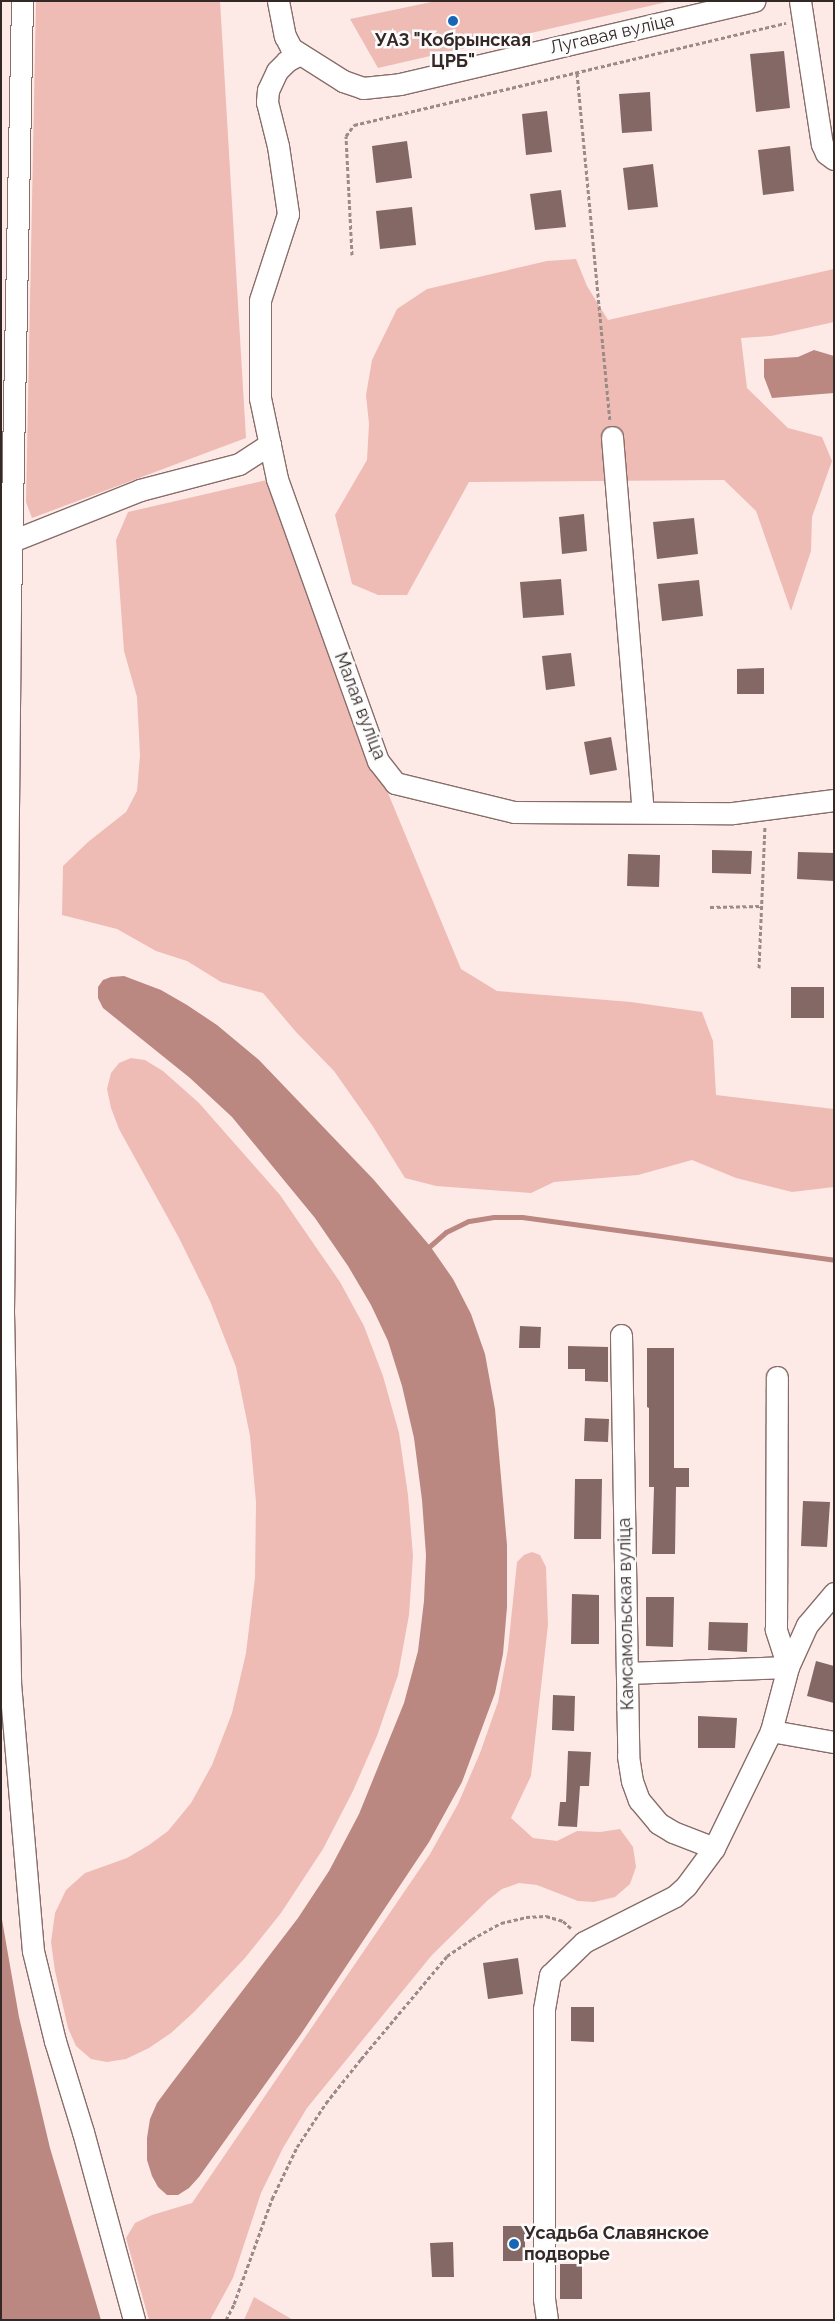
<!DOCTYPE html>
<meta charset="utf-8">
<style>
body{margin:0}
#map{position:relative;width:835px;height:2321px;overflow:hidden;background:#fdeae7;font-family:Raleway,sans-serif}
div>[style]{position:absolute}
[style*='--x']{left:calc(var(--x)*1px);top:calc(var(--y)*1px);width:calc(var(--w)*1px);rotate:calc(var(--a)*1deg)}
.green>*{inset:0;background:#eebcb5}
.water>*{inset:0;background:#bb8781}
.stream>*{height:5px;margin:-2.5px;padding:0 2.5px;transform-origin:2.5px;border-radius:2.5px;background:#bb8781}
.building>*{inset:0;background:#846865}
.path>*{height:3px;margin-top:-1.5px;transform-origin:0;background:repeating-linear-gradient(90deg,#9a8b89 0 4px,transparent 0 6.5px)}
.roads{filter:drop-shadow(1px 0 #886d69) drop-shadow(-1px 0 #886d69) drop-shadow(0 1px #886d69) drop-shadow(0 -1px #886d69)}
.minor>*{height:21px;margin:-10.5px;padding:0 10.5px;transform-origin:10.5px;border-radius:10.5px;background:#fff}
.dots>*{width:14px;height:14px;translate:-50% -50%;box-sizing:border-box;border:2px solid #fcfcfc;border-radius:50%}
span{translate:-50% -50%;white-space:nowrap;text-align:center;line-height:1.15;-webkit-text-stroke:5px #fcfcfc;paint-order:stroke}
.street-label{font-size:18px;color:#342827}
.poi-label{font-size:18px;color:#342827;font-weight:700}
.left{translate:0 -50%;text-align:left}
.frame{position:absolute;inset:0;border:2px solid #342827;pointer-events:none}
</style>
<div id="map">
<div class="green">
<i style="clip-path:polygon(36px 1px,220px 1px,246px 438px,32px 518px,26px 502px)"></i>
<i style="clip-path:polygon(436px 1px,671px 1px,378px 68px,350px 19px)"></i>
<i style="clip-path:polygon(576px 259px,587px 286px,608px 320px,834px 269px,834px 322px,771px 336px,741px 338px,747px 388px,788px 428px,822px 437px,832px 461px,812px 517px,811px 551px,791px 611px,756px 511px,724px 480px,469px 482px,407px 595px,378px 595px,352px 584px,335px 515px,367px 460px,369px 424px,366px 395px,372px 360px,397px 309px,427px 289px,547px 261px)"></i>
<i style="clip-path:polygon(271px 479px,354px 711px,461px 969px,497px 991px,631px 1002px,702px 1012px,713px 1041px,716px 1095px,834px 1109px,834px 1187px,792px 1192px,736px 1178px,692px 1160px,638px 1175px,554px 1182px,531px 1193px,436px 1186px,405px 1178px,372px 1125px,334px 1071px,296px 1032px,263px 993px,221px 982px,187px 961px,156px 951px,117px 929px,62px 915px,63px 866px,88px 842px,126px 812px,137px 791px,140px 755px,137px 697px,124px 651px,116px 540px,128px 512px)"></i>
<i style="clip-path:polygon(131px 1058px,145px 1060px,163px 1071px,199px 1103px,280px 1195px,340px 1282px,364px 1326px,383px 1376px,399px 1433px,408px 1495px,413px 1556px,409px 1615px,398px 1675px,377px 1736px,353px 1791px,323px 1849px,281px 1913px,245px 1958px,194px 2012px,171px 2033px,149px 2048px,126px 2059px,107px 2062px,91px 2059px,76px 2046px,68px 2028px,55px 1971px,51px 1942px,55px 1913px,66px 1890px,85px 1873px,127px 1858px,149px 1845px,168px 1831px,191px 1803px,212px 1765px,232px 1713px,246px 1653px,255px 1578px,256px 1502px,250px 1436px,236px 1367px,210px 1301px,179px 1238px,119px 1129px,111px 1108px,107px 1089px,111px 1073px,119px 1063px)"></i>
<i style="clip-path:polygon(532px 1552px,540px 1555px,546px 1567px,548px 1625px,531px 1776px,511px 1818px,533px 1838px,557px 1841px,577px 1831px,600px 1832px,620px 1829px,633px 1847px,636px 1867px,630px 1884px,615px 1897px,594px 1902px,578px 1901px,537px 1885px,519px 1883px,502px 1889px,488px 1900px,432px 1955px,307px 2108px,283px 2148px,261px 2193px,233px 2278px,210px 2320px,149px 2320px,126px 2238px,135px 2223px,152px 2215px,192px 2203px,430px 1854px,458px 1804px,480px 1753px,498px 1702px,508px 1649px,517px 1562px,524px 1555px)"></i>
<i style="clip-path:polygon(254px 2297px,293px 2320px,244px 2320px)"></i>
</div>
<div class="water">
<i style="clip-path:polygon(814px 350px,834px 356px,834px 393px,772px 398px,764px 377px,764px 359px,798px 357px)"></i>
<i style="clip-path:polygon(124px 976px,161px 990px,187px 1005px,217px 1025px,259px 1060px,374px 1180px,430px 1246px,453px 1279px,471px 1314px,485px 1354px,495px 1409px,507px 1545px,507px 1607px,503px 1654px,495px 1693px,462px 1782px,429px 1842px,301px 2034px,199px 2177px,189px 2188px,178px 2195px,167px 2195px,158px 2187px,152px 2176px,147px 2160px,147px 2138px,150px 2119px,157px 2103px,171px 2084px,298px 1918px,329px 1871px,359px 1814px,404px 1703px,418px 1651px,424px 1601px,426px 1555px,422px 1500px,414px 1438px,402px 1386px,388px 1341px,371px 1305px,348px 1266px,315px 1218px,232px 1117px,190px 1078px,103px 1008px,98px 998px,98px 987px,103px 980px,111px 977px)"></i>
<i style="clip-path:polygon(1px 1914px,19px 2017px,50px 2148px,101px 2320px,1px 2320px)"></i>
</div>
<div class="stream">
<i style="--x:430;--y:1246;--w:21;--a:-41"></i>
<i style="--x:446;--y:1232;--w:25;--a:-26"></i>
<i style="--x:469;--y:1221;--w:25;--a:-9"></i>
<i style="--x:494;--y:1217;--w:28;--a:0"></i>
<i style="--x:522;--y:1217;--w:315;--a:7.8"></i>
</div>
<div class="building">
<i style="clip-path:polygon(784px 51px,790px 108px,756px 112px,750px 54px)"></i>
<i style="clip-path:polygon(650px 92px,652px 131px,622px 133px,619px 94px)"></i>
<i style="clip-path:polygon(547px 111px,552px 152px,526px 155px,522px 114px)"></i>
<i style="clip-path:polygon(407px 141px,412px 178px,376px 183px,372px 146px)"></i>
<i style="clip-path:polygon(790px 146px,794px 191px,763px 195px,758px 150px)"></i>
<i style="clip-path:polygon(653px 164px,658px 207px,628px 210px,623px 168px)"></i>
<i style="clip-path:polygon(561px 190px,566px 227px,535px 230px,530px 194px)"></i>
<i style="clip-path:polygon(412px 207px,416px 245px,380px 249px,376px 211px)"></i>
<i style="clip-path:polygon(584px 514px,587px 551px,562px 554px,559px 517px)"></i>
<i style="clip-path:polygon(694px 518px,698px 554px,657px 559px,653px 522px)"></i>
<i style="clip-path:polygon(561px 579px,564px 615px,523px 618px,520px 582px)"></i>
<i style="clip-path:polygon(699px 580px,703px 616px,662px 621px,658px 584px)"></i>
<i style="clip-path:polygon(571px 653px,575px 686px,546px 690px,542px 656px)"></i>
<i style="clip-path:polygon(764px 668px,764px 694px,737px 694px,737px 669px)"></i>
<i style="clip-path:polygon(611px 737px,617px 770px,590px 775px,584px 742px)"></i>
<i style="clip-path:polygon(712px 850px,752px 851px,751px 874px,712px 873px)"></i>
<i style="clip-path:polygon(798px 852px,834px 853px,834px 881px,797px 879px)"></i>
<i style="clip-path:polygon(628px 854px,660px 855px,659px 887px,627px 886px)"></i>
<i style="clip-path:polygon(791px 987px,824px 987px,824px 1018px,791px 1018px)"></i>
<i style="clip-path:polygon(520px 1326px,541px 1327px,540px 1348px,519px 1348px)"></i>
<i style="clip-path:polygon(568px 1346px,608px 1347px,608px 1382px,585px 1381px,585px 1369px,568px 1369px)"></i>
<i style="clip-path:polygon(647px 1348px,674px 1348px,674px 1468px,689px 1468px,689px 1487px,676px 1487px,675px 1554px,652px 1554px,654px 1487px,649px 1487px,649px 1408px,647px 1407px)"></i>
<i style="clip-path:polygon(585px 1418px,609px 1419px,608px 1442px,584px 1441px)"></i>
<i style="clip-path:polygon(575px 1479px,602px 1479px,601px 1539px,574px 1539px)"></i>
<i style="clip-path:polygon(803px 1501px,830px 1502px,827px 1547px,801px 1546px)"></i>
<i style="clip-path:polygon(572px 1594px,599px 1595px,599px 1644px,571px 1644px)"></i>
<i style="clip-path:polygon(646px 1597px,674px 1597px,673px 1647px,646px 1646px)"></i>
<i style="clip-path:polygon(709px 1622px,748px 1623px,747px 1652px,708px 1650px)"></i>
<i style="clip-path:polygon(816px 1661px,834px 1666px,834px 1703px,807px 1696px)"></i>
<i style="clip-path:polygon(553px 1695px,575px 1696px,574px 1731px,552px 1730px)"></i>
<i style="clip-path:polygon(698px 1716px,737px 1718px,735px 1748px,698px 1748px)"></i>
<i style="clip-path:polygon(568px 1751px,591px 1752px,589px 1786px,580px 1786px,577px 1827px,558px 1826px,560px 1802px,566px 1802px)"></i>
<i style="clip-path:polygon(518px 1958px,523px 1994px,488px 1999px,483px 1963px)"></i>
<i style="clip-path:polygon(571px 2007px,594px 2007px,594px 2042px,571px 2041px)"></i>
<i style="clip-path:polygon(503px 2226px,525px 2226px,525px 2261px,503px 2261px)"></i>
<i style="clip-path:polygon(453px 2242px,454px 2277px,432px 2277px,430px 2243px)"></i>
<i style="clip-path:polygon(560px 2264px,582px 2264px,582px 2299px,560px 2299px)"></i>
</div>
<div class="path">
<i style="--x:577;--y:73;--w:348;--a:84.6"></i>
<i style="--x:352;--y:255;--w:119;--a:-92.9"></i>
<i style="--x:346;--y:136;--w:14;--a:-54"></i>
<i style="--x:354;--y:125;--w:444;--a:-13.3"></i>
<i style="--x:710;--y:907;--w:52;--a:-1.1"></i>
<i style="--x:759;--y:968;--w:142;--a:-87.6"></i>
<i style="--x:226;--y:2320;--w:18;--a:-63"></i>
<i style="--x:234;--y:2304;--w:112;--a:-70.1"></i>
<i style="--x:272;--y:2199;--w:58;--a:-64.3"></i>
<i style="--x:297;--y:2147;--w:53;--a:-56.6"></i>
<i style="--x:326;--y:2103;--w:56;--a:-51.5"></i>
<i style="--x:361;--y:2059;--w:134;--a:-50.1"></i>
<i style="--x:447;--y:1956;--w:30;--a:-34"></i>
<i style="--x:472;--y:1939;--w:33;--a:-29"></i>
<i style="--x:501;--y:1923;--w:26;--a:-13"></i>
<i style="--x:526;--y:1917;--w:20;--a:-3"></i>
<i style="--x:546;--y:1916;--w:18;--a:16"></i>
<i style="--x:563;--y:1921;--w:12;--a:42"></i>
</div>
<div class="roads">
<div class="minor">
<i style="--x:22;--y:1;--w:607;--a:91.13"></i>
<i style="--x:10;--y:608;--w:704;--a:90.57"></i>
<i style="--x:3;--y:1312;--w:371;--a:88.9"></i>
<i style="--x:10;--y:1683;--w:269;--a:85.1"></i>
<i style="--x:33;--y:1951;--w:93;--a:76.3"></i>
<i style="--x:55;--y:2041;--w:95;--a:72.9"></i>
<i style="--x:83;--y:2132;--w:195;--a:74.8"></i>
<i style="--x:278;--y:1;--w:36;--a:79"></i>
<i style="--x:285;--y:36;--w:13;--a:63"></i>
<i style="--x:291;--y:48;--w:62;--a:32.4"></i>
<i style="--x:343;--y:81;--w:21;--a:19"></i>
<i style="--x:363;--y:88;--w:37;--a:-6"></i>
<i style="--x:400;--y:84;--w:364;--a:-13.2"></i>
<i style="--x:800;--y:1;--w:145;--a:81.3"></i>
<i style="--x:822;--y:144;--w:10;--a:66"></i>
<i style="--x:826;--y:153;--w:10;--a:37"></i>
<i style="--x:300;--y:54;--w:15;--a:152"></i>
<i style="--x:287;--y:61;--w:14;--a:135"></i>
<i style="--x:277;--y:71;--w:21;--a:115"></i>
<i style="--x:268;--y:90;--w:12;--a:95"></i>
<i style="--x:267;--y:102;--w:45;--a:76"></i>
<i style="--x:278;--y:146;--w:69;--a:81.6"></i>
<i style="--x:288;--y:214;--w:90;--a:108"></i>
<i style="--x:260;--y:300;--w:98;--a:90"></i>
<i style="--x:260;--y:398;--w:83;--a:78.1"></i>
<i style="--x:277;--y:479;--w:300;--a:70.3"></i>
<i style="--x:378;--y:761;--w:28;--a:52"></i>
<i style="--x:395;--y:783;--w:122;--a:13.7"></i>
<i style="--x:514;--y:812;--w:219;--a:0.3"></i>
<i style="--x:733;--y:813;--w:102;--a:-7.3"></i>
<i style="--x:612;--y:437;--w:375;--a:85.3"></i>
<i style="--x:12;--y:541;--w:138;--a:-21.7"></i>
<i style="--x:140;--y:490;--w:102;--a:-14.7"></i>
<i style="--x:239;--y:464;--w:37;--a:-33"></i>
<i style="--x:621;--y:1335;--w:421;--a:89"></i>
<i style="--x:628;--y:1756;--w:25;--a:81"></i>
<i style="--x:632;--y:1781;--w:20;--a:70"></i>
<i style="--x:639;--y:1800;--w:30;--a:50"></i>
<i style="--x:658;--y:1823;--w:17;--a:31"></i>
<i style="--x:673;--y:1832;--w:44;--a:21.3"></i>
<i style="--x:627;--y:1673;--w:161;--a:-2.1"></i>
<i style="--x:788;--y:1667;--w:40;--a:-108"></i>
<i style="--x:776;--y:1629;--w:252;--a:-89.8"></i>
<i style="--x:771;--y:1731;--w:64;--a:9.9"></i>
<i style="--x:547;--y:2320;--w:21;--a:-98"></i>
<i style="--x:544;--y:2299;--w:290;--a:-90"></i>
<i style="--x:544;--y:2009;--w:35;--a:-80"></i>
<i style="--x:550;--y:1975;--w:47;--a:-44.1"></i>
<i style="--x:584;--y:1942;--w:102;--a:-26.8"></i>
<i style="--x:675;--y:1896;--w:15;--a:-42"></i>
<i style="--x:686;--y:1886;--w:47;--a:-53.6"></i>
<i style="--x:714;--y:1848;--w:130;--a:-64"></i>
<i style="--x:771;--y:1731;--w:66;--a:-75.1"></i>
<i style="--x:788;--y:1667;--w:46;--a:-65.7"></i>
<i style="--x:807;--y:1625;--w:42;--a:-49.8"></i>
</div>
</div>
<div class="dots">
<i style="left:453px;top:21px;background:#1766b5"></i>
<i style="left:514px;top:2244px;background:#1766b5"></i>
</div>
<div class="street-label">
<span style="left:612px;top:34px;rotate:-13deg">Лугавая вуліца</span>
<span style="left:360px;top:706px;rotate:69deg">Малая вуліца</span>
<span style="left:626px;top:1614px;rotate:-91deg">Камсамольская вуліца</span>
</div>
<div class="poi-label">
<span style="left:453px;top:51px">УАЗ "Кобрынская<br>ЦРБ"</span>
<span class="left" style="left:524px;top:2244px">Усадьба Славянское<br>подворье</span>
</div>
<div class="frame"></div>
</div>
